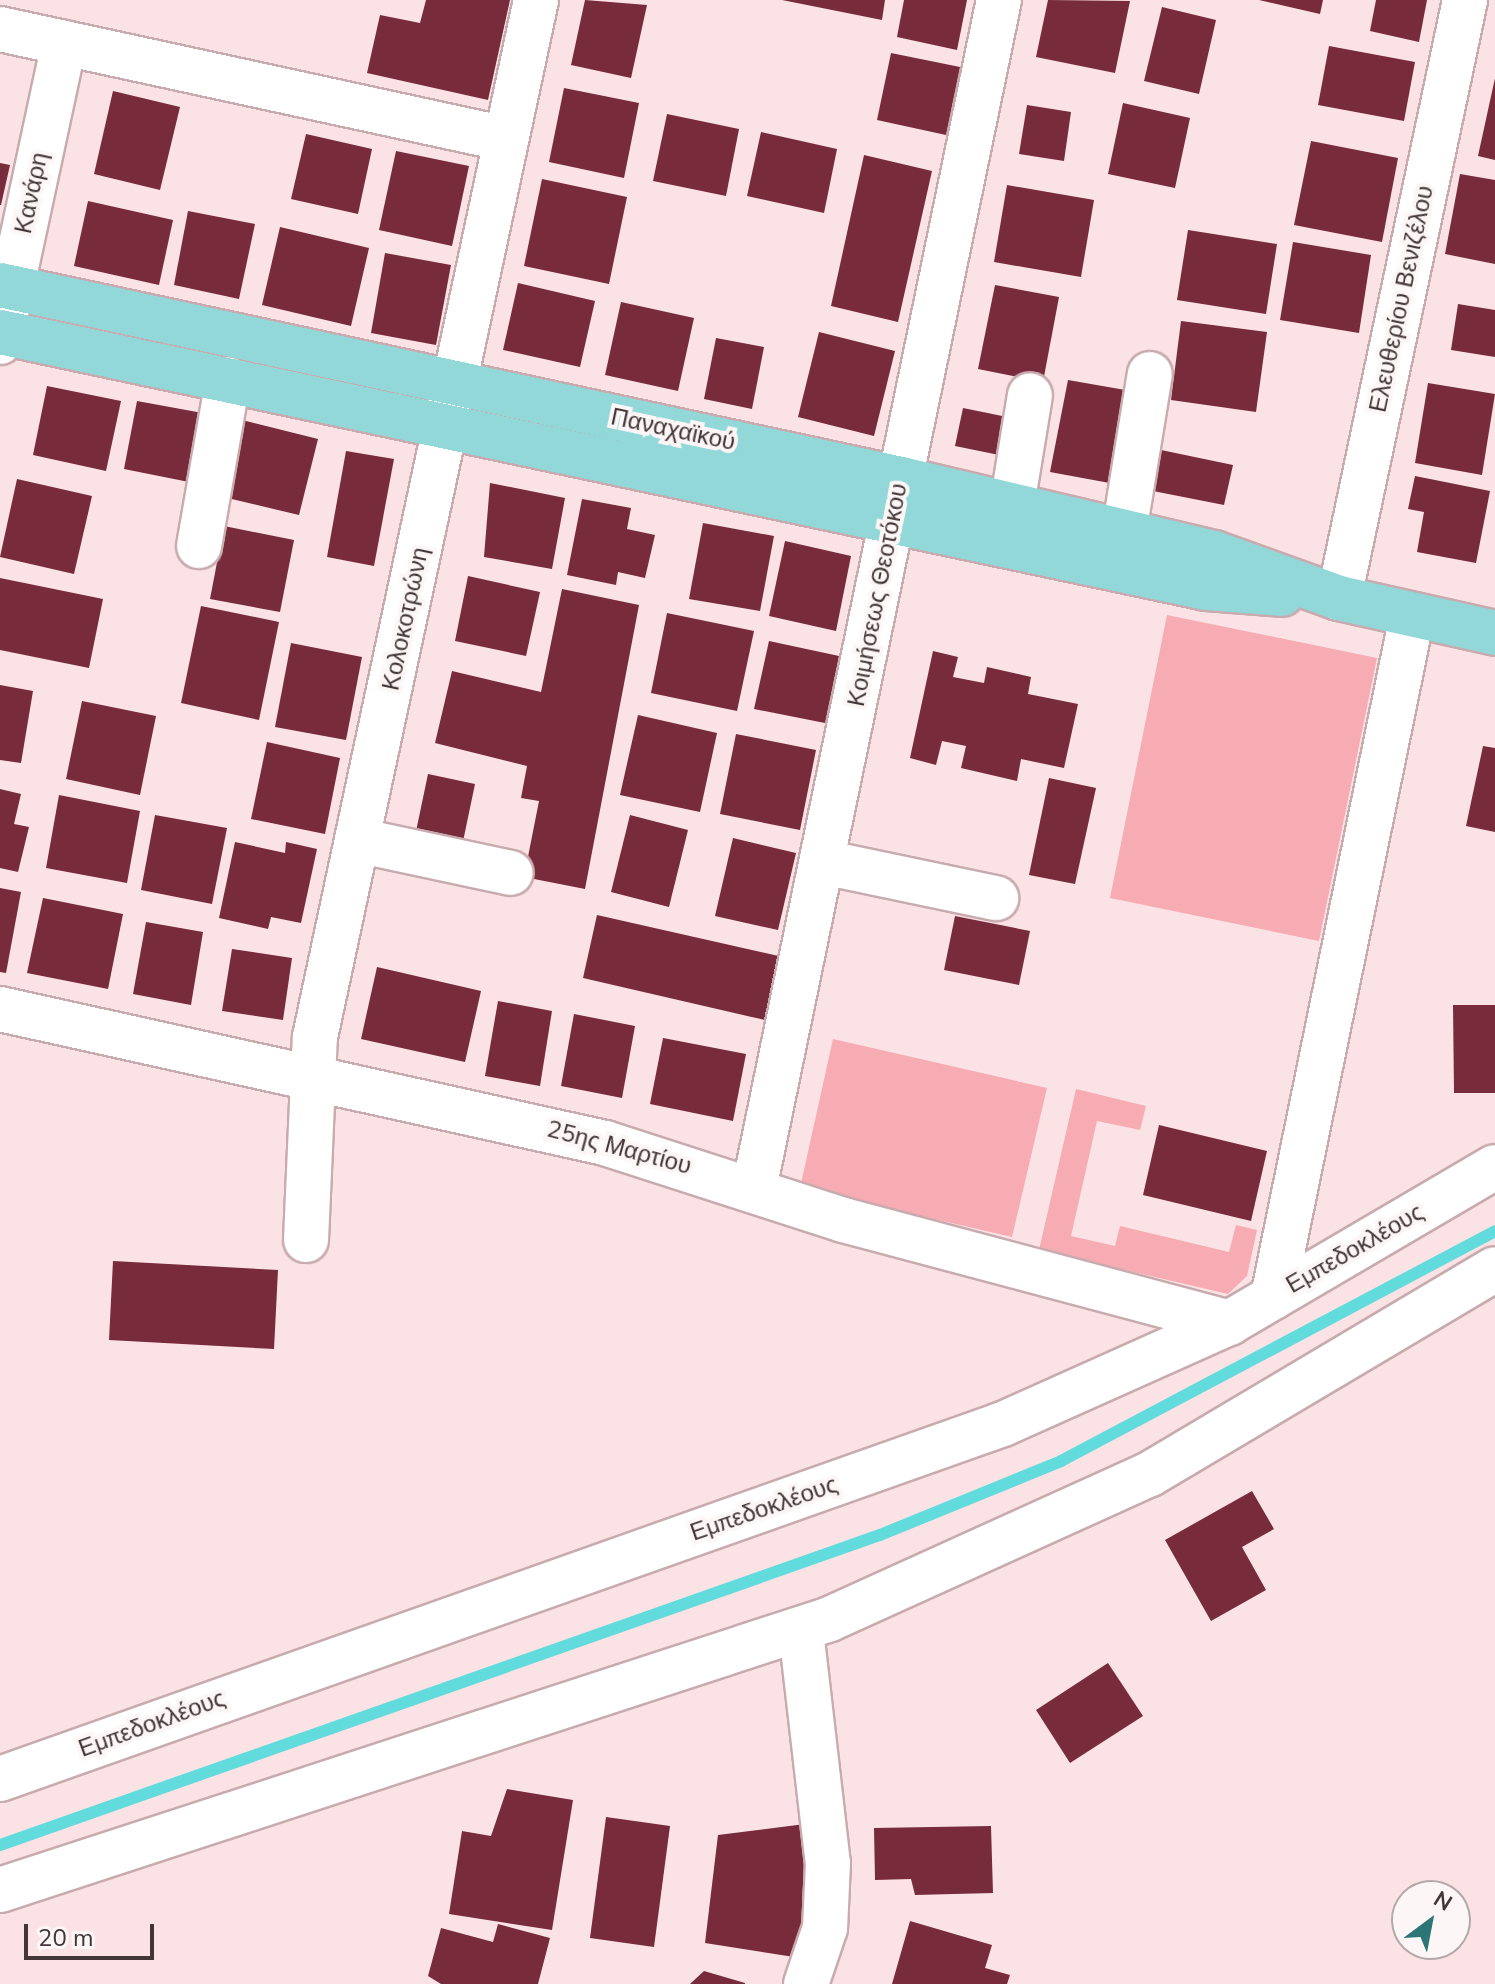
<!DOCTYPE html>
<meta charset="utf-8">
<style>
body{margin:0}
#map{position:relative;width:1495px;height:1984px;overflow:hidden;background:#fbe3e5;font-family:"Nunito Sans",sans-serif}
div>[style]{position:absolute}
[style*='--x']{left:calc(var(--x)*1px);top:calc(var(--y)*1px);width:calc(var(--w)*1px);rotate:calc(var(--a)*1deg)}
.green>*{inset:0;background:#f7abb3}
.stream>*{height:12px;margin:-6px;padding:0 6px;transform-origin:6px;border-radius:6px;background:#62dbdd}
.building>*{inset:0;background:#782b3a}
.roads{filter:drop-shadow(2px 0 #c8abae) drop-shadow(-2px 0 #c8abae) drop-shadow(0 2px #c8abae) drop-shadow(0 -2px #c8abae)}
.minor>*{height:44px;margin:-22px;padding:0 22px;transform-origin:22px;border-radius:22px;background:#fff}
.major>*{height:44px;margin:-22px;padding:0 22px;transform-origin:22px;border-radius:22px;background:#93d8d9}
span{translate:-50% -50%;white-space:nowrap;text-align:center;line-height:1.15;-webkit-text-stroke:8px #fcf6f6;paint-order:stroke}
.street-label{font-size:24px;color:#423637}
.north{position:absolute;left:1391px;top:1880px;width:80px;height:80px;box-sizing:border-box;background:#fcf6f6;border:2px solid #b2a9aa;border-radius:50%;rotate:32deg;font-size:22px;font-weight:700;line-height:32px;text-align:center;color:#423637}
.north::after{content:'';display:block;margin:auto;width:28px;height:36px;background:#2c7677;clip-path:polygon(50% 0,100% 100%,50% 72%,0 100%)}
.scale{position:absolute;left:24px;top:1924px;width:130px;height:36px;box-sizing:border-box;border:4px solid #423637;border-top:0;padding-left:10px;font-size:24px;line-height:28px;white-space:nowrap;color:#423637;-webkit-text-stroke:6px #fcf6f6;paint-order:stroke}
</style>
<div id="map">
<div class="green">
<i style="clip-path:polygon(1167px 615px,1377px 658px,1319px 941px,1110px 898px)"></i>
<i style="clip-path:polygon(833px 1039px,1047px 1088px,1012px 1237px,800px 1188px)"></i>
<i style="clip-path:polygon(1076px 1089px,1146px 1106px,1140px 1130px,1097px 1121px,1071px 1236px,1115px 1246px,1120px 1226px,1229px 1252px,1236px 1225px,1257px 1230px,1247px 1276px,1228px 1294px,1039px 1250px)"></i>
</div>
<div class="stream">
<i style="--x:0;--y:1845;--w:933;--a:-19.41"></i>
<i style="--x:880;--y:1535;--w:196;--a:-22.2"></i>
<i style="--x:1061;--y:1461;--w:491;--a:-27.9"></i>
</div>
<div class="building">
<i style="clip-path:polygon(426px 0,510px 0,488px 100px,367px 73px,380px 15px,420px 23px)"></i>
<i style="clip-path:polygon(585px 0,647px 5px,631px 78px,571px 65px)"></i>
<i style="clip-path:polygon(782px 0,885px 0,882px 20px)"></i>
<i style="clip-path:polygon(904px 0,967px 0,957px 50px,897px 37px)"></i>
<i style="clip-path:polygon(1048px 0,1130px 1px,1115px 73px,1036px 57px)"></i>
<i style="clip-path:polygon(1259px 0,1323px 0,1320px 14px)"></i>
<i style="clip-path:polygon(1376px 0,1427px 0,1419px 42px,1370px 31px)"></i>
<i style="clip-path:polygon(1162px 7px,1216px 20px,1199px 94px,1144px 81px)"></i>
<i style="clip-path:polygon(1329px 46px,1415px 62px,1404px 121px,1318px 105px)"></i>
<i style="clip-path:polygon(891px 53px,960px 67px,946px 135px,877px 120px)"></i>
<i style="clip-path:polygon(1495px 78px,1495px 160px,1478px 156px)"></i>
<i style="clip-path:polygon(564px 88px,639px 103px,624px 178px,549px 162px)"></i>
<i style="clip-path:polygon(113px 91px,180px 107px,160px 190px,94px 174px)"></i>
<i style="clip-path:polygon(1123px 103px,1190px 118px,1175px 188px,1108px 174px)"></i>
<i style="clip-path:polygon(1027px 105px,1071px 112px,1064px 161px,1019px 154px)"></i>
<i style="clip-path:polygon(667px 114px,739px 129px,726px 196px,653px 181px)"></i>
<i style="clip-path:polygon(761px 132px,837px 149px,824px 213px,747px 196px)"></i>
<i style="clip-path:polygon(306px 134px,372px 149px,358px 214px,291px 199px)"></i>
<i style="clip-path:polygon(1311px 141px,1398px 158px,1382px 242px,1294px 225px)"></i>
<i style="clip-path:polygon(396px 151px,469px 166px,452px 246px,379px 230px)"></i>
<i style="clip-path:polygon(864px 155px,932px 171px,898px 322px,831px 306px)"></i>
<i style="clip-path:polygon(0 163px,10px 165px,1px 205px,0 205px)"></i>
<i style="clip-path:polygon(1460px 174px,1495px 180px,1495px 264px,1445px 254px)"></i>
<i style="clip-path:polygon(542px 179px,627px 197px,609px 284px,524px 266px)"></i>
<i style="clip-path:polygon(1007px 185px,1094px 200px,1081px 277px,994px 262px)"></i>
<i style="clip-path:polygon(88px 201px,173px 220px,159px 285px,74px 266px)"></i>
<i style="clip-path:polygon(188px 211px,255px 224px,239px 299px,174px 285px)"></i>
<i style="clip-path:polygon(280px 227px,369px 248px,351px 326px,262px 305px)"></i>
<i style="clip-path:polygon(1188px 230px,1277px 244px,1266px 314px,1177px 300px)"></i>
<i style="clip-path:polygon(1293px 242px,1371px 255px,1359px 333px,1280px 320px)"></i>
<i style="clip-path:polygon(385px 253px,451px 265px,436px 345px,371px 333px)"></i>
<i style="clip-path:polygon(518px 283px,595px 301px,580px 367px,503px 350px)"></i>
<i style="clip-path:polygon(995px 285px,1059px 297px,1043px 382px,978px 369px)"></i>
<i style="clip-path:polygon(621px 302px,694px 318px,678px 391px,605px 375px)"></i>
<i style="clip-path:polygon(1458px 304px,1495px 310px,1495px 357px,1451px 350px)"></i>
<i style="clip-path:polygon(1181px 321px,1267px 332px,1256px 412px,1171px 400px)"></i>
<i style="clip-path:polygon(819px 332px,895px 351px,874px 436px,798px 417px)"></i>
<i style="clip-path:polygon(716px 338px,764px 347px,752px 409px,704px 399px)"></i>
<i style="clip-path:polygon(1068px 380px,1131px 391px,1115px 484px,1050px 472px)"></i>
<i style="clip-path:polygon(1428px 383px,1495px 394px,1482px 475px,1415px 463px)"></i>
<i style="clip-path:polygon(47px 386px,121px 401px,106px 471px,33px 455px)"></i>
<i style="clip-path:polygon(137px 401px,208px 414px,194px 483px,124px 469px)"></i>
<i style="clip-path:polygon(963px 408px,1012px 418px,1004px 456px,955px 446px)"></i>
<i style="clip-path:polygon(238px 419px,318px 439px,299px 515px,219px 496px)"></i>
<i style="clip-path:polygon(1161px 450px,1233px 465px,1224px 505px,1153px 491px)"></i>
<i style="clip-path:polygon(346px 451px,394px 459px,374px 566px,327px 557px)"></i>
<i style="clip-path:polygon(1415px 476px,1490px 491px,1476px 563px,1417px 552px,1424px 512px,1408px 509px)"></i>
<i style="clip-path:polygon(17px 479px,92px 496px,74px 574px,0 557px)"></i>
<i style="clip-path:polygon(490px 483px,565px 498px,552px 569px,484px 557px)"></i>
<i style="clip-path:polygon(582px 499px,631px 508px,627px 529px,655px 535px,645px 578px,618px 572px,616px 585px,567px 575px)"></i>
<i style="clip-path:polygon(703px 523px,774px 536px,760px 611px,689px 599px)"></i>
<i style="clip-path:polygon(224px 526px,294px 540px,280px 612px,210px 599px)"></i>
<i style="clip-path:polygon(785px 541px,851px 556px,836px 631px,769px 616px)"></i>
<i style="clip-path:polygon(468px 576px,540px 592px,526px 656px,455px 641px)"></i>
<i style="clip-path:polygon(0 578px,103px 599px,89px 668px,0 650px)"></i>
<i style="clip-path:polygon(562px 589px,639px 605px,585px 889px,524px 877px,539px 801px,521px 798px,527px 766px,435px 743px,452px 671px,541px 692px)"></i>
<i style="clip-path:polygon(201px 606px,279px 622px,259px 720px,181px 703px)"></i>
<i style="clip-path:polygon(667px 613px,754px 631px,737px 711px,651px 693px)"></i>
<i style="clip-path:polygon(769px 641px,839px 656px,825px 723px,754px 709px)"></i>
<i style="clip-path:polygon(291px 643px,362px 657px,346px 740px,275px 727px)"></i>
<i style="clip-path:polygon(933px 651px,958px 657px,953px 677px,984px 683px,987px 667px,1031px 677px,1028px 694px,1078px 704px,1064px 768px,1021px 759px,1017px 781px,961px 768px,966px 746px,942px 741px,936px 765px,910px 758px)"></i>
<i style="clip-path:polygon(0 685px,33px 691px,21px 763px,0 760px)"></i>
<i style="clip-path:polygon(82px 701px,156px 716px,140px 795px,66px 779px)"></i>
<i style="clip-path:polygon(638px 715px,717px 733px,700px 812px,620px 795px)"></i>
<i style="clip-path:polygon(736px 734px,816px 750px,800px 830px,720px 814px)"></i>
<i style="clip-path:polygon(267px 742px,340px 758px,325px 834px,251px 819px)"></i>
<i style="clip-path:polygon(1483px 746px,1495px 748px,1495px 832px,1466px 826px)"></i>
<i style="clip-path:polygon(428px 774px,475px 784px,461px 851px,414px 841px)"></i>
<i style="clip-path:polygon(1049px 778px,1096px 788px,1075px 884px,1029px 875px)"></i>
<i style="clip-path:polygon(0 789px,21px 794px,14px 824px,29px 827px,18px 872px,0 868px)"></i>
<i style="clip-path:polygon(59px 795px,140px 811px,127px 883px,46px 868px)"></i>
<i style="clip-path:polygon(155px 815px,227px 828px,212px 904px,141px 890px)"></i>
<i style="clip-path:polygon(630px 815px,688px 830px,669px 907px,611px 892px)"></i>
<i style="clip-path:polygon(733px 838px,796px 853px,778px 930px,715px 916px)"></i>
<i style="clip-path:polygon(235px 842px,285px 853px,286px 842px,317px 849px,301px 923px,271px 917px,268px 929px,219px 918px)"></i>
<i style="clip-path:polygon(0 888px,21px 892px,6px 973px,0 972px)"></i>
<i style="clip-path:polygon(43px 898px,123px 914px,108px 989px,27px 973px)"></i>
<i style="clip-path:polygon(597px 915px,783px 957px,769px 1021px,583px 978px)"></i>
<i style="clip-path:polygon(955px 916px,1030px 931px,1019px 985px,944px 970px)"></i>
<i style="clip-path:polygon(146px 922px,203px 932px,191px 1005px,133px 994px)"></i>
<i style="clip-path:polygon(232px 949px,292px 958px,283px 1020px,222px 1011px)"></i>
<i style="clip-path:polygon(377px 967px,481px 991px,465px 1062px,361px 1039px)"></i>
<i style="clip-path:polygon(498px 1001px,552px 1011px,540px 1086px,485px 1076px)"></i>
<i style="clip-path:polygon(1453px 1005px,1495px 1005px,1495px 1093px,1454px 1093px)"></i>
<i style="clip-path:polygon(574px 1014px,635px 1026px,622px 1098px,561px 1086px)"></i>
<i style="clip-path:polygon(663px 1038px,746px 1054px,733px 1121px,650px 1104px)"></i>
<i style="clip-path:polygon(1159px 1125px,1267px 1151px,1251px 1221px,1143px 1195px)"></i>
<i style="clip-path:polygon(113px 1261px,278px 1270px,274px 1349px,109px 1340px)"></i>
<i style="clip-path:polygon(1252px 1491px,1274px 1529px,1242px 1547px,1266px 1590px,1211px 1621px,1165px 1540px)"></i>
<i style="clip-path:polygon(1108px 1663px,1143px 1716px,1070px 1763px,1036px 1710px)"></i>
<i style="clip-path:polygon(507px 1789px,573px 1800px,552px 1930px,449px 1914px,462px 1831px,491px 1836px)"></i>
<i style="clip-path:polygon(606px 1817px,670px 1826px,654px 1947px,590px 1938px)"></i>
<i style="clip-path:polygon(805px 1824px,807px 1899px,794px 1957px,705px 1943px,718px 1835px)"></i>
<i style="clip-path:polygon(991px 1826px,993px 1893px,915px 1895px,911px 1879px,875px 1880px,874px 1828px)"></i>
<i style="clip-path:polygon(910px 1921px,992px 1945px,985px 1968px,1010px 1975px,1007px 1984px,892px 1984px)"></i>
<i style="clip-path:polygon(498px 1924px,550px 1938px,538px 1984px,441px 1984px,428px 1976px,441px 1928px,493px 1942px)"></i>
<i style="clip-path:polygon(704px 1971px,745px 1983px,745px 1984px,690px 1984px)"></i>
</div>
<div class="roads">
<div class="minor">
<i style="--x:0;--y:29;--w:518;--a:12.26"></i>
<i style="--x:0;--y:342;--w:306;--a:-77.9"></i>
<i style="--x:1012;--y:505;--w:111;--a:-80.7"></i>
<i style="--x:1124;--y:532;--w:160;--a:-80.7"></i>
<i style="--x:199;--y:546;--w:169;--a:-80.1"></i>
<i style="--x:1339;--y:598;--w:611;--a:-78.1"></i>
<i style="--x:357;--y:840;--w:157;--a:12.1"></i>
<i style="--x:823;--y:862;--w:177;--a:11.8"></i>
<i style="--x:0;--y:1009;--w:620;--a:12.49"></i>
<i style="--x:605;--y:1143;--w:250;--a:17.9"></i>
<i style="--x:843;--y:1220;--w:400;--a:14.9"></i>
<i style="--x:754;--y:1189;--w:1214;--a:-78.36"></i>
<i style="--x:306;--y:1240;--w:203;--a:-87.5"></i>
<i style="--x:315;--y:1037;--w:1060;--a:-77.97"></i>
<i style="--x:1273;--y:1297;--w:695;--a:-78.46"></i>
<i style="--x:801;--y:1631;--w:234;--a:83.4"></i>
<i style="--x:828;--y:1863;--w:65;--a:92.6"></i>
<i style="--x:825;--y:1928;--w:59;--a:108.7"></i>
<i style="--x:0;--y:1779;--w:1064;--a:-19.49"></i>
<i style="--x:1003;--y:1424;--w:248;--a:-24.1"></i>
<i style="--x:1229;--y:1323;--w:308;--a:-30.4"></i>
<i style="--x:0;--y:1890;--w:873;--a:-18.08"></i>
<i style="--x:830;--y:1619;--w:351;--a:-24.4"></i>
<i style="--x:1150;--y:1474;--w:401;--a:-30.7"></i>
</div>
<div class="major">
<i style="--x:0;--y:285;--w:922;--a:12.15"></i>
<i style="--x:901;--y:479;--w:322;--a:13.3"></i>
<i style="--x:1214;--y:553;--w:133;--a:19.8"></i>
<i style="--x:1339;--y:598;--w:160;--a:12.6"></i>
<i style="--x:0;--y:332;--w:1233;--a:11.98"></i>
<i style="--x:1206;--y:588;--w:76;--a:4.5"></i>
</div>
</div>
<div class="street-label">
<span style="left:32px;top:193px;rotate:-78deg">Κανάρη</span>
<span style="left:1402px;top:299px;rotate:-78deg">Ελευθερίου Βενιζέλου</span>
<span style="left:673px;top:430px;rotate:12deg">Παναχαϊκού</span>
<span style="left:878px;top:595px;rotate:-79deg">Κοιμήσεως Θεοτόκου</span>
<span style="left:406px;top:619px;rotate:-78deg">Κολοκοτρώνη</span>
<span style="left:619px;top:1148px;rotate:15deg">25ης Μαρτίου</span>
<span style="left:1355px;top:1249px;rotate:-30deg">Εμπεδοκλέους</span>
<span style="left:764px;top:1509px;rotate:-19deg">Εμπεδοκλέους</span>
<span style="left:152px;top:1724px;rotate:-20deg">Εμπεδοκλέους</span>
</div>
<div class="north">N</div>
<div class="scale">20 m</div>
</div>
